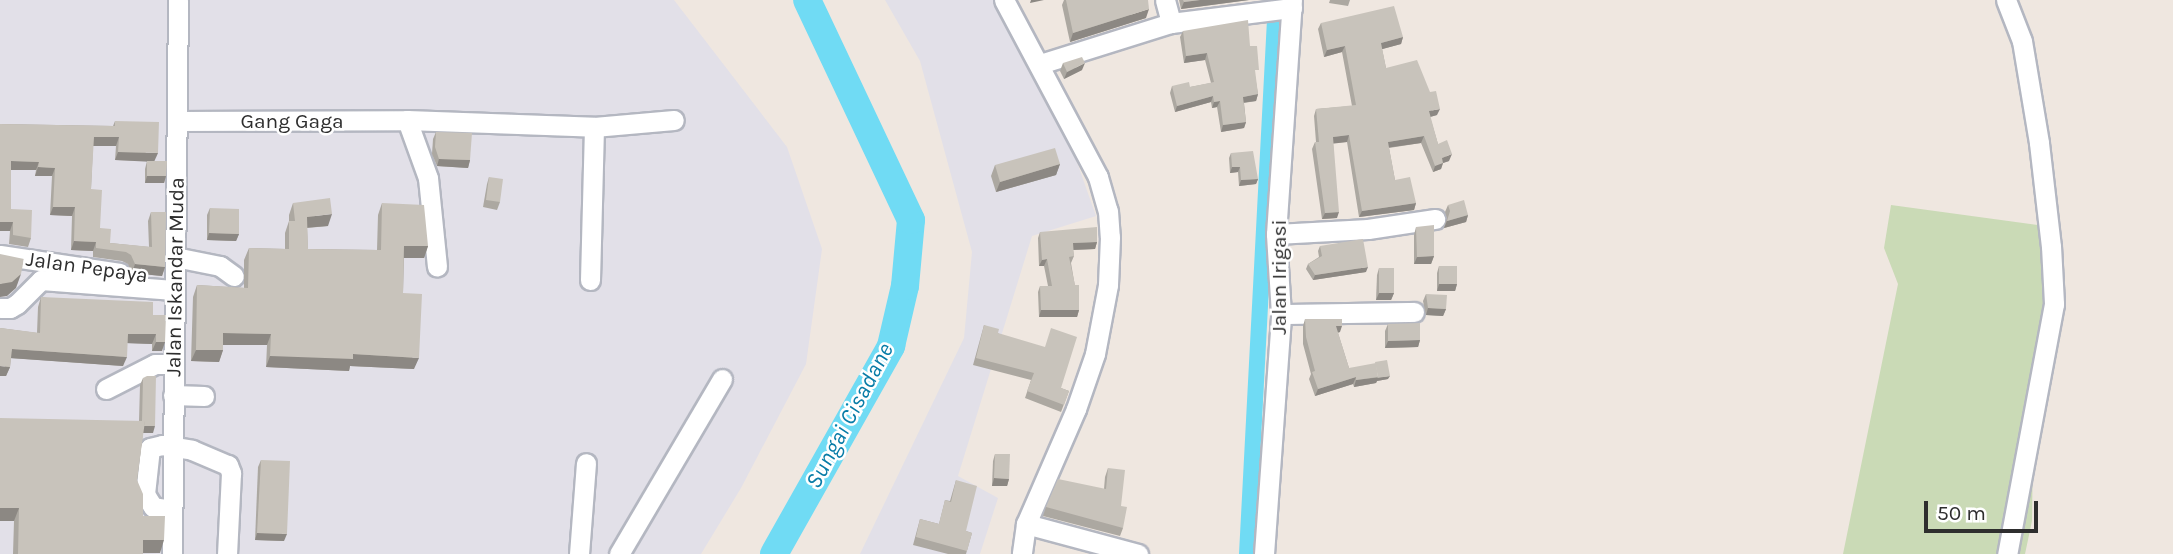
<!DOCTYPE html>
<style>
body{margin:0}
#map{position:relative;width:2173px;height:554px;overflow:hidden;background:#efe7e0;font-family:Karla,sans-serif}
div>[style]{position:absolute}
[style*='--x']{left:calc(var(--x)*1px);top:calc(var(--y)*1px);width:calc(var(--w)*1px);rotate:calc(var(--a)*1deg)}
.industrial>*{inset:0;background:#e2e0e8}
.cemetery>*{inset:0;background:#cadab6}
.canal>*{height:16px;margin:-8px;padding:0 8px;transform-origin:8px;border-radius:8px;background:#70dbf4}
.river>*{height:28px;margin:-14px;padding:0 14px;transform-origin:14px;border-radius:14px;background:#70dbf4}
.roads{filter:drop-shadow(2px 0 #b4b7c1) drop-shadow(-2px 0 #b4b7c1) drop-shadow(0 2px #b4b7c1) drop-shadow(0 -2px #b4b7c1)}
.minor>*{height:19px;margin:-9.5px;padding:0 9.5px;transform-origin:9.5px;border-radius:9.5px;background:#fff}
.wall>*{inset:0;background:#aca8a1}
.shaded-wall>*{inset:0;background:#8c8883}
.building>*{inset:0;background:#c8c3bb}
span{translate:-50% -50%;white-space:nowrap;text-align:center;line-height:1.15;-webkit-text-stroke:5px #fff;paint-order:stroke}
.street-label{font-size:21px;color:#2e2e2e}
.water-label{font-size:23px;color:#087ca7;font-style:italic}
.scale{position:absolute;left:1924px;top:501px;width:114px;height:32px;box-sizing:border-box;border:4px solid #2e2e2e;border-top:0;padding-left:9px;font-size:21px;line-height:24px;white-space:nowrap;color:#2e2e2e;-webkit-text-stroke:5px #fff;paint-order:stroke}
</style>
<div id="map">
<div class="industrial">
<i style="clip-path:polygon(0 0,674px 0,787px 147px,822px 249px,806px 364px,741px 488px,701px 554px,0 554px)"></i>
<i style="clip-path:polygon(885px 0,993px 0,1053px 94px,1096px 216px,1032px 236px,958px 476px,998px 498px,980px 554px,860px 554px,964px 338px,972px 252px,920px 61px)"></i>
</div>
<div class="cemetery">
<i style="clip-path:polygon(1891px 205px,2060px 228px,2062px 303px,2033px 444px,2032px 521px,2025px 554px,1843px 554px,1898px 284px,1884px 248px)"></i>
</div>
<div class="canal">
<i style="--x:1247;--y:554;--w:555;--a:-87"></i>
</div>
<div class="river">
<i style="--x:774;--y:554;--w:239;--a:-60.6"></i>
<i style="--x:891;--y:346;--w:62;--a:-76.9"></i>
<i style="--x:905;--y:286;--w:66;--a:-84.8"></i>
<i style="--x:911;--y:220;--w:243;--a:-115.3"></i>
</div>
<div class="roads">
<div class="minor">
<i style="--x:1004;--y:0;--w:200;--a:62"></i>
<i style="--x:1098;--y:177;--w:35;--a:74"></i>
<i style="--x:1108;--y:211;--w:26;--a:86"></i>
<i style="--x:1110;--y:237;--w:48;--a:92.4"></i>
<i style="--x:1108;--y:285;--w:70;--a:100.7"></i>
<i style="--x:1095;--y:354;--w:58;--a:109.1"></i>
<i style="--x:1076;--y:409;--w:125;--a:113.5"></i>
<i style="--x:1026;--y:524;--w:30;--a:98"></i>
<i style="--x:1165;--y:0;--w:24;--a:75"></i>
<i style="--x:2006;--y:0;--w:44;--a:68.7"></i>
<i style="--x:2022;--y:41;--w:103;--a:80.5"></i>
<i style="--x:2039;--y:143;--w:104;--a:83.4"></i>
<i style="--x:2051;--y:246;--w:58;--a:87"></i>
<i style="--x:2054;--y:304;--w:254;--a:100.6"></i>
<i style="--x:1040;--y:64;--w:137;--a:-17.4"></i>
<i style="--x:1171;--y:23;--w:122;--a:-7.1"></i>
<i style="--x:407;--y:120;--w:62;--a:70.1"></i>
<i style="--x:428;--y:178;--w:89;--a:84.2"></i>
<i style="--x:177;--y:121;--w:230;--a:-0.2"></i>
<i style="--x:407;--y:120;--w:187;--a:2.1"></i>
<i style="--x:594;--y:127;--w:80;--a:-5"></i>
<i style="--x:1276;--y:234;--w:92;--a:-3.1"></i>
<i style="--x:1368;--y:229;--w:68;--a:-8.5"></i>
<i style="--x:0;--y:255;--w:121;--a:8.5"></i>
<i style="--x:175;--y:257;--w:46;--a:11.3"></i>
<i style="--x:220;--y:266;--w:17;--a:36"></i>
<i style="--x:590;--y:280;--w:153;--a:-88.5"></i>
<i style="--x:0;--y:308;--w:10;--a:0"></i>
<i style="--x:10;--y:308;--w:8;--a:-30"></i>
<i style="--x:17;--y:304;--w:34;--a:-45"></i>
<i style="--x:41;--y:280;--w:133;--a:4.3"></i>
<i style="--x:1281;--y:314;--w:133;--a:-0.9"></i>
<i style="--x:106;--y:389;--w:55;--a:-27"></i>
<i style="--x:155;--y:364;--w:19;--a:0"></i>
<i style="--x:173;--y:395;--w:31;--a:2"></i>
<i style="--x:172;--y:510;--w:19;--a:-171"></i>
<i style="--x:153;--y:507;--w:15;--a:-122"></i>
<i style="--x:145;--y:494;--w:46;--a:-83.8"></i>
<i style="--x:150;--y:448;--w:12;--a:-14"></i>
<i style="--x:162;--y:445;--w:30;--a:9"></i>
<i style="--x:192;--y:450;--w:39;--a:23"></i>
<i style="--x:228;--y:465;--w:9;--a:69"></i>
<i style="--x:231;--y:473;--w:81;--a:92.8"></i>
<i style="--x:1026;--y:524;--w:116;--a:15"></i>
<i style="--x:172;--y:554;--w:554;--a:-89.38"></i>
<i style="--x:579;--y:554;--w:91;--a:-85.6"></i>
<i style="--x:619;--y:554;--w:203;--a:-59.5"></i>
<i style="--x:1264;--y:554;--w:241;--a:-85.9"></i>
<i style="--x:1281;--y:314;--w:80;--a:-93.6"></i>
<i style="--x:1276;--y:234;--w:235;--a:-86.1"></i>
</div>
</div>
<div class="wall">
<i style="clip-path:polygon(1064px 0,1066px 0,1146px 18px,1070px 42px,1062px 5px)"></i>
<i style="clip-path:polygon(1179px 0,1249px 0,1181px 9px)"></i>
<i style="clip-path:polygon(1330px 0,1350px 0,1348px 6px,1329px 3px)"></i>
<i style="clip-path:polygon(1321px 23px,1403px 37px,1401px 44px,1382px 49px,1386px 68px,1437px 115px,1430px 117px,1438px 144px,1449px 161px,1443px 163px,1441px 169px,1433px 172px,1421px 143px,1389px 148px,1395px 180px,1416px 203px,1414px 210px,1359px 217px,1347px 142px,1333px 143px,1337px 218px,1322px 219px,1312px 149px,1315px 142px,1316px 142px,1314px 116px,1316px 109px,1352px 106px,1342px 52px,1324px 57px,1318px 29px)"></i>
<i style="clip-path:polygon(1183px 31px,1250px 46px,1258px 94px,1256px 101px,1244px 103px,1246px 122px,1244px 128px,1221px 132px,1217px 107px,1212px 108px,1211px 102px,1175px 112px,1170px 93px,1172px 86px,1190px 87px,1211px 83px,1205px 60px,1184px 63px,1180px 37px)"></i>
<i style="clip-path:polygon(1063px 63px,1082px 70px,1064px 79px,1060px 71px)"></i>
<i style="clip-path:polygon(115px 121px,154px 161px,166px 176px,164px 183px,145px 183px,145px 169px,147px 161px,149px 161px,115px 160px,116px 146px,93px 146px,91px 189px,100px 228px,110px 243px,149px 247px,148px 221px,151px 212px,165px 267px,162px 276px,132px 273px,128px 264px,122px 261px,93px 257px,93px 251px,71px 250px,72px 216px,50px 215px,52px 176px,35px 176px,36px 170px,11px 170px,11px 209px,31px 238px,28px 247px,9px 244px,10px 231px,0 124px,113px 126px)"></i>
<i style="clip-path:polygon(436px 132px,470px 160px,468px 168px,437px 166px,432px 154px,433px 139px)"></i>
<i style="clip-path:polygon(1231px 153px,1258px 179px,1256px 184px,1239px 186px,1238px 172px,1230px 173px,1229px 158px)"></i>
<i style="clip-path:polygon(1060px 164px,1056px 175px,996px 192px,991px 176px,995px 165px)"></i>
<i style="clip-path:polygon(489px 177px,500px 202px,497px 210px,483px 207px,487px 184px)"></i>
<i style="clip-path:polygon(293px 203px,328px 226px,307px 228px,308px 249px,377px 250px,378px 215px,382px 203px,428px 246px,424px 258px,404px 258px,403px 293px,414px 369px,350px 366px,349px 371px,266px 367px,267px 345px,223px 345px,223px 350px,219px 362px,191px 361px,193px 297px,197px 285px,244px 288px,244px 260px,249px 248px,285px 249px,285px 233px,289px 221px,289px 215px)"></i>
<i style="clip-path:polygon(1448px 205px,1468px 215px,1466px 222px,1444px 228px,1447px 218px,1445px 212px)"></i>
<i style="clip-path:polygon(210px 208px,239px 234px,236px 241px,207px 240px,207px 215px)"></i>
<i style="clip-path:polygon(1416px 227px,1434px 256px,1431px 264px,1414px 264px,1414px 235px)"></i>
<i style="clip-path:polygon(1040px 232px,1097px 242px,1095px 249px,1073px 250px,1074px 256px,1071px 263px,1079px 310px,1077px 317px,1039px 317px,1038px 292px,1040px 286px,1048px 286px,1044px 266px,1039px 266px,1038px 238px)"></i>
<i style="clip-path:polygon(1320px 246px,1366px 272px,1313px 280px,1306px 269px,1308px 264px,1319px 257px,1318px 251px)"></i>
<i style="clip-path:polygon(1439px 266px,1457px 284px,1455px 291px,1437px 291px,1437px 273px)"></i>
<i style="clip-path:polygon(1379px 268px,1394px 293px,1391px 300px,1376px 300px,1377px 275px)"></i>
<i style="clip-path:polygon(1426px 294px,1446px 309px,1443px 316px,1426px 315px,1423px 301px)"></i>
<i style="clip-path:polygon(41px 297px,153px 315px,162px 351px,152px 351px,152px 344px,127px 343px,123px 366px,11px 358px,10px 367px,6px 376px,0 328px,37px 333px,38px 307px)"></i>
<i style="clip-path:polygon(1305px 319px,1340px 332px,1338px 333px,1349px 368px,1388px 379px,1377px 381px,1376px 383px,1354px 387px,1353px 384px,1315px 396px,1309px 379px,1311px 374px,1303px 344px,1303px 326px)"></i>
<i style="clip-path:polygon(1388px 324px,1420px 340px,1418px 347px,1385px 348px,1385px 331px)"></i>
<i style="clip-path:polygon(984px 325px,998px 333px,1061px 388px,1069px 391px,1061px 412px,1025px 398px,1031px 380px,973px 365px)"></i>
<i style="clip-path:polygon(143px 378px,153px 433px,143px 433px,137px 480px,143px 516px,160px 553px,13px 554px,14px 521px,0 521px,139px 421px,140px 385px)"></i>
<i style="clip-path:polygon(995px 454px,1009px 479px,1007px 486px,992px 486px,993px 461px)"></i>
<i style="clip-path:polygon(261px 460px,284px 541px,255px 540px,258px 467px)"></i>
<i style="clip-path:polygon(1108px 468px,1121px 506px,1123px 528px,1120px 536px,1043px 516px,1046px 507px,1104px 489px,1105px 477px)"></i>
<i style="clip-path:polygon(956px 480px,966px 531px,972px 533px,966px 554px,948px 554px,913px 545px,920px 519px,939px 524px,945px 500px,950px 501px)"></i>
</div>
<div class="shaded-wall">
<i style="clip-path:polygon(1031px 0,1044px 0,1030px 3px)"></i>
<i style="clip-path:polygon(1200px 0,1249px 0,1181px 9px,1184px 2px)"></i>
<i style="clip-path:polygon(1149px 9px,1146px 18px,1070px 42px,1073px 33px)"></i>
<i style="clip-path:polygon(1403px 37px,1401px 44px,1379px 50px,1381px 43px)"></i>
<i style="clip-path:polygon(1345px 46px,1342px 52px,1324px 57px,1327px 50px)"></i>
<i style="clip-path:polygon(1207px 53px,1205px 60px,1184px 63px,1186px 56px)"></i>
<i style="clip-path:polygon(1085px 63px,1082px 70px,1064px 79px,1067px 72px)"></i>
<i style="clip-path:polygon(1258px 94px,1256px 101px,1240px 103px,1243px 97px)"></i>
<i style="clip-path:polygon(1213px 96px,1211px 102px,1175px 112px,1177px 106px)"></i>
<i style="clip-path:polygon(1220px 101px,1217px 107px,1212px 108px,1214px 102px)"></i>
<i style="clip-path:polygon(1440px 109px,1437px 115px,1426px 118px,1429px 111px)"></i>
<i style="clip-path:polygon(1246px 122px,1244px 128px,1221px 132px,1223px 125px)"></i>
<i style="clip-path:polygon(1349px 135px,1347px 142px,1330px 144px,1333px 137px)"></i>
<i style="clip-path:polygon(1424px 136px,1421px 143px,1385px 148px,1388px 142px)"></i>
<i style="clip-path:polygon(94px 137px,119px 137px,116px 146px,90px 146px)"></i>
<i style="clip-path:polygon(118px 152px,158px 153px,154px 162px,115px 160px)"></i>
<i style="clip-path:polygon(1452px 154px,1449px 161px,1443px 163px,1441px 169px,1433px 172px,1435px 166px,1442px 158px)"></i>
<i style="clip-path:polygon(439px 159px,470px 160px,468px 168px,437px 166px)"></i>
<i style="clip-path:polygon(11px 161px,39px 162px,36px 170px,8px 170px)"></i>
<i style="clip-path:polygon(1060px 164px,1056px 175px,996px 192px,1000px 182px)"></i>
<i style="clip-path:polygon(38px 167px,55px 168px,52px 176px,35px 176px)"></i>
<i style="clip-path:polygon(1232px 167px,1240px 167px,1238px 172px,1230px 173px)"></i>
<i style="clip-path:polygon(147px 176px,166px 176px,164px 183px,145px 183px)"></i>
<i style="clip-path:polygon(1258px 179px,1256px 184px,1239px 186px,1241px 180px)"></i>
<i style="clip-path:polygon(1416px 203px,1414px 210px,1359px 217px,1362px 211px)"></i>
<i style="clip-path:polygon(53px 207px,75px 207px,72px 216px,50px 215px)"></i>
<i style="clip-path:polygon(1339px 212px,1337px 218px,1322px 219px,1325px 213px)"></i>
<i style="clip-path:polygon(332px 214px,328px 226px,303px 228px,307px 217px)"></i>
<i style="clip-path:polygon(1468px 215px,1466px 222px,1444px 228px,1447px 221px)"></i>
<i style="clip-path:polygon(0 222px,13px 222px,10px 231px,0 231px)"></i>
<i style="clip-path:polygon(209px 233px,239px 234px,236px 241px,207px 240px)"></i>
<i style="clip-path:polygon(74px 241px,96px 242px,93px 251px,71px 250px)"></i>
<i style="clip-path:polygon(1097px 242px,1095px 249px,1071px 250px,1073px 243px)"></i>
<i style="clip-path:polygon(404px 246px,428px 246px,424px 258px,400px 258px)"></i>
<i style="clip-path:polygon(1434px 256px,1431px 264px,1414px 264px,1417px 257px)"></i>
<i style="clip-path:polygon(1047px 259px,1044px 266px,1039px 266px,1042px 260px)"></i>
<i style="clip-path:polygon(135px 264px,165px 267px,162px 276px,132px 273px)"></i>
<i style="clip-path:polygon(1368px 267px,1366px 272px,1313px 280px,1315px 275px)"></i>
<i style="clip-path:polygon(21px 274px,16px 288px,7px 296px,0 297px,0 284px)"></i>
<i style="clip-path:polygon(1439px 284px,1457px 284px,1455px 291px,1437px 291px)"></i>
<i style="clip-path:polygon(1379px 293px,1394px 293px,1391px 300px,1376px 300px)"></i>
<i style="clip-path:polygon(1428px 308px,1446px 309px,1443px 316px,1426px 315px)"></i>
<i style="clip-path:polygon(1041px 310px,1079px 310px,1077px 317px,1039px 317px)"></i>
<i style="clip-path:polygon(1336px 326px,1342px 326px,1340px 332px,1333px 333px)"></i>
<i style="clip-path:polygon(223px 333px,271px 334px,267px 345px,219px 345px)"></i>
<i style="clip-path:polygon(128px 334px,156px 334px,152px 344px,124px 343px)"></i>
<i style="clip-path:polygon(1420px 340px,1418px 347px,1385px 348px,1388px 341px)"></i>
<i style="clip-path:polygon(156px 342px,165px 342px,162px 351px,152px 351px)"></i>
<i style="clip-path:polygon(12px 349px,127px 357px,123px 366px,9px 358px)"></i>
<i style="clip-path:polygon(196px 350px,223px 350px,219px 362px,191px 361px)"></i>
<i style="clip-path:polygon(353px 354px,419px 358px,414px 369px,350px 366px,349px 371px,266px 367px,270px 356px)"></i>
<i style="clip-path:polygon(0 366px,10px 367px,6px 376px,0 376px)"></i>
<i style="clip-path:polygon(1390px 376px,1388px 379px,1377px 381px,1376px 383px,1354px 387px,1356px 380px)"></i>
<i style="clip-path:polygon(1356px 377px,1353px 384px,1315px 396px,1318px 389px)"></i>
<i style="clip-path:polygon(141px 426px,155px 426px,153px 433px,139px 433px)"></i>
<i style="clip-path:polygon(994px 478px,1009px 479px,1007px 486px,992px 486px)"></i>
<i style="clip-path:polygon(0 508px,19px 508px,14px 521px,0 521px)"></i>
<i style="clip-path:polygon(257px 533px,287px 534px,284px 541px,255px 540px)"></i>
<i style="clip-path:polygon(143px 540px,164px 540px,160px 553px,139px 553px)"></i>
</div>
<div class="building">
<i style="clip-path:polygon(1066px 0,1148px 0,1149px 9px,1073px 33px)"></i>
<i style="clip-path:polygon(1183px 0,1200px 0,1184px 2px)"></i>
<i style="clip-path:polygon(1394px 6px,1403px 37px,1381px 43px,1386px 68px,1417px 60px,1430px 92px,1436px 91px,1440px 109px,1429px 111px,1438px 144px,1447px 140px,1452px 154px,1442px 158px,1443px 163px,1435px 166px,1424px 136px,1388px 142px,1395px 180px,1410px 177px,1416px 203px,1362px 211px,1349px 135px,1333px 137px,1339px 212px,1325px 213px,1315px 142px,1319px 142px,1316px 109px,1356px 105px,1345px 46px,1327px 50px,1321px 23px)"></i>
<i style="clip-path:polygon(1248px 20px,1250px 46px,1257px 46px,1259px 70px,1255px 70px,1258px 94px,1243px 97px,1246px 122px,1223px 125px,1220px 101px,1214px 102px,1213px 96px,1177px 106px,1172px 86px,1189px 82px,1190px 87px,1214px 82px,1207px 53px,1186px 56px,1183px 31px)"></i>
<i style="clip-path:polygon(1082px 57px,1085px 63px,1067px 72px,1063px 63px)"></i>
<i style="clip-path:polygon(115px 121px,159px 122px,158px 153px,118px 152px,119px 137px,94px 137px,91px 189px,102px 190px,100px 228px,111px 229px,110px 243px,152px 247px,151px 212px,166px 212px,165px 267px,135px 264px,131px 255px,126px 252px,96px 248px,96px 242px,74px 241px,75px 207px,53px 207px,55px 168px,38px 167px,39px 162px,11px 161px,11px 209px,32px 210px,31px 238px,13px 235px,13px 222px,0 222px,0 124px,115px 126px)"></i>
<i style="clip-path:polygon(436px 132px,472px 133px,470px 160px,439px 159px,435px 147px)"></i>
<i style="clip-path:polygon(1055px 148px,1060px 164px,1000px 182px,995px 165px)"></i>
<i style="clip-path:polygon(1253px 151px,1258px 179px,1241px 180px,1240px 167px,1232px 167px,1231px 153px)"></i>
<i style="clip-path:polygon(147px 161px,167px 161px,166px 176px,147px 176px)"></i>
<i style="clip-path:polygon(489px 177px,503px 179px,500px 202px,486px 200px)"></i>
<i style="clip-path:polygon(330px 198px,332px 214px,307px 217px,308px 249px,381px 250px,382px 203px,424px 205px,428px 246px,404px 246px,403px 293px,422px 294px,419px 358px,353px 354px,353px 359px,270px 356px,271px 334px,223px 333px,223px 350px,196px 350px,197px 285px,248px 288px,249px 248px,289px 249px,289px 221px,295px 221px,293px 203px)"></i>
<i style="clip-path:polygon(1464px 200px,1468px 215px,1447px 221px,1450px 211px,1448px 205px)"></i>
<i style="clip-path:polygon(210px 208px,239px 209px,239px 234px,209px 233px)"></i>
<i style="clip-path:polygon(1434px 225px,1434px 256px,1417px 257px,1416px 227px)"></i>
<i style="clip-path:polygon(1097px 227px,1097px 242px,1073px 243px,1074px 256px,1069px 257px,1075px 285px,1079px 285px,1079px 310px,1041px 310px,1040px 286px,1052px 286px,1047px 259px,1042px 260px,1040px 232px)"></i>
<i style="clip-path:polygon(1363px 239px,1368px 267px,1315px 275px,1308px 264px,1322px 256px,1320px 246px)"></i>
<i style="clip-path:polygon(0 254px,24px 259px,21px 274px,12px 282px,0 284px)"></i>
<i style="clip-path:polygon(1439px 266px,1457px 266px,1457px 284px,1439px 284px)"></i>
<i style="clip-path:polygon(1379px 268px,1394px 268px,1394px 293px,1379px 293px)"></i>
<i style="clip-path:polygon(1426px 294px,1447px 295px,1446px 309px,1428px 308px)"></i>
<i style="clip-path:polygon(41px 297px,153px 302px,153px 315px,166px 315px,165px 342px,156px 342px,156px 334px,128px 334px,127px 357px,12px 349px,10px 367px,0 366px,0 328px,40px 333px)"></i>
<i style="clip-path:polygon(1305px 319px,1342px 319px,1342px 326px,1336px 326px,1349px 368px,1376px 363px,1378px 377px,1356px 380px,1356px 377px,1318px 389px,1312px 372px,1315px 371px,1306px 337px)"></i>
<i style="clip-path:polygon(1420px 323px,1420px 340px,1388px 341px,1388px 324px)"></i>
<i style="clip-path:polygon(984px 325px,999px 329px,998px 333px,1045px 347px,1051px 328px,1077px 337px,1061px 388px,1069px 391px,1064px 405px,1027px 391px,1034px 373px,976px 358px)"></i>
<i style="clip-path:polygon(1387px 360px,1390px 376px,1377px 378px,1378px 377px,1375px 362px)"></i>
<i style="clip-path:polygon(147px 376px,156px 376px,155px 426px,144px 426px,145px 421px,142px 421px,143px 378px)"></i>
<i style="clip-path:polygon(0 418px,145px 421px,137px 480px,143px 494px,143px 516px,165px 516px,164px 540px,143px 540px,143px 554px,18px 554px,19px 508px,0 508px)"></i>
<i style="clip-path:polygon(995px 454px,1010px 454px,1009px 479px,994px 478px)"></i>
<i style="clip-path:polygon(261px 460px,290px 461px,287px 534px,257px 533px)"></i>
<i style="clip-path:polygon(1108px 468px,1125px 470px,1121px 506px,1127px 507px,1123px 528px,1046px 507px,1058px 479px,1106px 489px)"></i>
<i style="clip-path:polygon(956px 480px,977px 486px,966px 531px,972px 533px,967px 551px,916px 537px,920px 519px,939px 524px,945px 500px,951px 502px)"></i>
</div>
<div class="street-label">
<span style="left:292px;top:121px">Gang Gaga</span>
<span style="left:87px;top:267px;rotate:8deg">Jalan Pepaya</span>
<span style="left:175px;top:277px;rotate:-89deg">Jalan Iskandar Muda</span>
<span style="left:1279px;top:277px;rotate:-90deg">Jalan Irigasi</span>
</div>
<div class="water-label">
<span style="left:850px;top:416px;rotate:-62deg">Sungai Cisadane</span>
</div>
<div class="scale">50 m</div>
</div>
